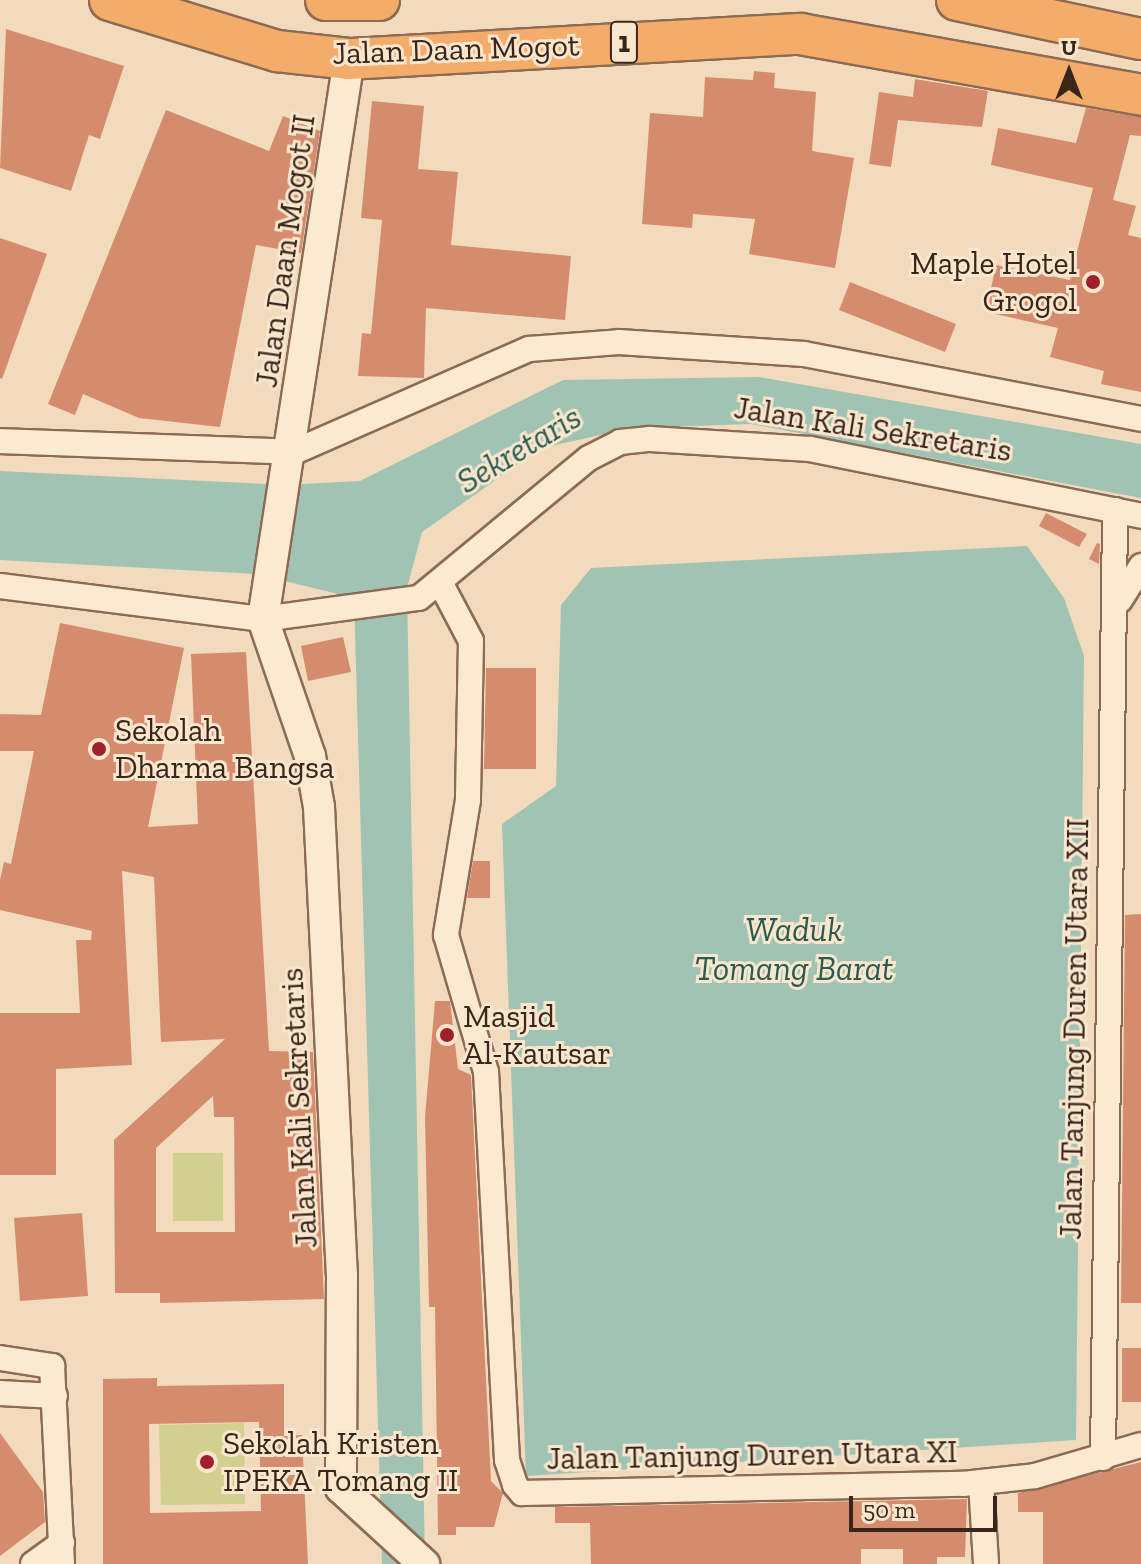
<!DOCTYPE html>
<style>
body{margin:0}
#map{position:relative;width:1141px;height:1564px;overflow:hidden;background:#f2dbbc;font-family:"Zilla Slab",serif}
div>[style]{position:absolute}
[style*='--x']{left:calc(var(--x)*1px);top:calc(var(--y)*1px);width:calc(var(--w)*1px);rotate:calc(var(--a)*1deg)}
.green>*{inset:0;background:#d1d08f}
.water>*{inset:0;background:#a1c3b4}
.building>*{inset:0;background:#d58c6e}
.roads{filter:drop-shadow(2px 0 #8c6a54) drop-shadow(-2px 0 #8c6a54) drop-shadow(0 2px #8c6a54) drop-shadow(0 -2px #8c6a54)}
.minor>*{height:24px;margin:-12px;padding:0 12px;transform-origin:12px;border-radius:12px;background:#fcead0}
.tertiary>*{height:30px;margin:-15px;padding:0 15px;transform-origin:15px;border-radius:15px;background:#fcead0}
.trunk>*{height:40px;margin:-20px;padding:0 20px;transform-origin:20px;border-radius:20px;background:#f3ac69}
.dots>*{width:22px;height:22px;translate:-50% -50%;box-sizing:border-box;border:4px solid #f9e6cd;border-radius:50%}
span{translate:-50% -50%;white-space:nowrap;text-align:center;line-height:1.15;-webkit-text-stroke:6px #f9e6cd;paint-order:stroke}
.shield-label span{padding:2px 6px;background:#f9e6cd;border:2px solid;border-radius:6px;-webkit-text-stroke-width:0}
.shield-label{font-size:30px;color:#39251a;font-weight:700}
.street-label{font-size:32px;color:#39251a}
.poi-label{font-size:32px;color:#39251a}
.right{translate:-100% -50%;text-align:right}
.left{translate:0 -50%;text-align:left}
.water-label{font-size:34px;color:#285b51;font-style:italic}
.north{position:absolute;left:1029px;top:32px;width:80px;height:80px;-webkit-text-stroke:6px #f9e6cd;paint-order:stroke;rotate:0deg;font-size:22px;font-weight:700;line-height:32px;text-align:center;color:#39251a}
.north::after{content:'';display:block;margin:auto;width:28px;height:36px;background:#39251a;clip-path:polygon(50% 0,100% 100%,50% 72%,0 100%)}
.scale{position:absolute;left:849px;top:1496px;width:148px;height:36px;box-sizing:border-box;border:4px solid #39251a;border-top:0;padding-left:10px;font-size:24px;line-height:28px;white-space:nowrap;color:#39251a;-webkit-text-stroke:6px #f9e6cd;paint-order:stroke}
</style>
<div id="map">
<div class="green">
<i style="clip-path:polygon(173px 1153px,223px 1153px,223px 1221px,173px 1221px)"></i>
<i style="clip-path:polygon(244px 1423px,245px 1504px,161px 1505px,159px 1425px)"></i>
</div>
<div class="water">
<i style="clip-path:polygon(759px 377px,1141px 444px,1141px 498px,751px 424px,633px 428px,541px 448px,422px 532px,407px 588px,425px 1564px,382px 1564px,354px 598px,256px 574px,0 560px,0 471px,286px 485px,360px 481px,563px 380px)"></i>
<i style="clip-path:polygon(1027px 546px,1064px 598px,1084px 656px,1076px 1440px,526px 1476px,502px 824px,556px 786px,561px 605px,591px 568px)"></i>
</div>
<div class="building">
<i style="clip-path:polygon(6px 29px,124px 66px,100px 139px,89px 135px,71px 191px,0 168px)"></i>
<i style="clip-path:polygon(754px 71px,775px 73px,774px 88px,816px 92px,812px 151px,854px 158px,835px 268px,749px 254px,755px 219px,693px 214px,692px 228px,642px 224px,650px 113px,703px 117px,705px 77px,753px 80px)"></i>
<i style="clip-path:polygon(915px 79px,988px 91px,982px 127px,898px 120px,891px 167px,869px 164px,879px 92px,913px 97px)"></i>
<i style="clip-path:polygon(372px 101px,424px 106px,418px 169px,458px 172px,451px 245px,571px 256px,565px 320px,426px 308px,424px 378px,358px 376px,362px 333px,371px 334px,382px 220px,361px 218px)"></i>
<i style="clip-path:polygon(1086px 108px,1141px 117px,1141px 136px,1130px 135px,1113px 200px,1136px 206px,1128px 235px,1141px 238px,1141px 392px,1101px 384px,1104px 371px,1050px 357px,1058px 328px,986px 312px,996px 265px,1070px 280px,1093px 188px,991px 165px,998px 128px,1076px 143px)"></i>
<i style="clip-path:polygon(166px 110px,269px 151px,283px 116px,320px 131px,301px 253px,256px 245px,220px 427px,139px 418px,83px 394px,75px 415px,48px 404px)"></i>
<i style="clip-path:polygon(0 238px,47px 254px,2px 379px,0 378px)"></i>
<i style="clip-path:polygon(850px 282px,956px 324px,945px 352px,839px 310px)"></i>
<i style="clip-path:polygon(1046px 513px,1087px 534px,1079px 547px,1039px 526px)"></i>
<i style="clip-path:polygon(1097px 543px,1100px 544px,1099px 564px,1089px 559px)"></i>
<i style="clip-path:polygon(evenodd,60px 623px,184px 648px,148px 827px,198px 824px,191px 654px,246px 652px,269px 1051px,313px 1052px,324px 1299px,160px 1303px,160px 1293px,115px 1293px,114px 1140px,225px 1039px,161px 1042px,154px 877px,122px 871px,132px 1065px,56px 1069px,56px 1175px,0 1175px,0 1013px,80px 1013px,76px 940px,91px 940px,92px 931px,0 910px,0 880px,4px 862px,11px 864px,34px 751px,0 751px,0 714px,41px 715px,60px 623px,213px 1096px,214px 1117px,234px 1117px,235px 1232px,156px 1232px,156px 1148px,213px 1096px)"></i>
<i style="clip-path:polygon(343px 637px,351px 672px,308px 681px,301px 646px)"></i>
<i style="clip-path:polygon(486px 668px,536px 668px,536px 769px,484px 769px)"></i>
<i style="clip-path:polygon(473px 861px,490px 861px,490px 898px,467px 898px)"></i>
<i style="clip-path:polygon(1141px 914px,1141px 1303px,1121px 1303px,1125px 915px)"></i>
<i style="clip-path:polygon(435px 1001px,450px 1001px,458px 1069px,471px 1075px,491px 1481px,503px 1493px,494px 1527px,456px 1527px,456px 1535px,438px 1535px,435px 1307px,429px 1307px,425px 1117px)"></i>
<i style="clip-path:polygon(82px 1213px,88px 1296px,20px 1301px,14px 1218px)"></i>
<i style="clip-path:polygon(1122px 1348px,1141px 1348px,1141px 1402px,1122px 1402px)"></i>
<i style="clip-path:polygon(evenodd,157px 1378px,157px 1386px,284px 1384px,284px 1436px,302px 1435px,308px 1564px,103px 1564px,103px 1379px,157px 1378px,259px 1422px,261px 1511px,150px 1513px,149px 1424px,259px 1422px)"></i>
<i style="clip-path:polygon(0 1433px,43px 1492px,45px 1522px,0 1556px)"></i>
<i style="clip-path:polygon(1141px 1462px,1141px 1564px,1043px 1564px,1043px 1512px,1018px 1512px,1018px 1493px)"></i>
<i style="clip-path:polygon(967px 1499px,965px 1557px,937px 1557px,937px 1564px,903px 1564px,903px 1549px,861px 1549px,861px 1564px,591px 1564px,590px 1523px,555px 1523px,555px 1507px)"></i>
</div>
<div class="roads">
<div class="minor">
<i style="--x:0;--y:441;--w:294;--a:2.1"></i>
<i style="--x:294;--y:452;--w:257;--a:-23.7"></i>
<i style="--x:529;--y:349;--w:90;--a:-4.4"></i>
<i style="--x:619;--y:342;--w:185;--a:3.7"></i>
<i style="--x:804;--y:354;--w:343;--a:10.9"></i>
<i style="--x:441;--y:584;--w:64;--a:62.2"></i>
<i style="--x:471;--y:641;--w:159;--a:91.1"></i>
<i style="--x:468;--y:800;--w:137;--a:99.3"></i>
<i style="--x:446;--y:935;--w:143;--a:73.7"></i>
<i style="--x:486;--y:1072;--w:389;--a:86.9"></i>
<i style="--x:507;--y:1460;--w:26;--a:72"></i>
<i style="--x:515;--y:1485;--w:11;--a:49"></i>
<i style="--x:522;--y:1493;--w:441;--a:-1.2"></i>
<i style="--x:963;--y:1484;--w:72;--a:-6.3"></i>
<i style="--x:1035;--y:1476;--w:110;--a:-16.3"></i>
<i style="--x:0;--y:586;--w:265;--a:7.2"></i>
<i style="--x:263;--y:619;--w:157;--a:-7.7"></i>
<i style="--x:419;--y:598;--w:220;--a:-39.5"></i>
<i style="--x:589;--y:458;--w:35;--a:-27"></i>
<i style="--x:620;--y:442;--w:30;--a:-6"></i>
<i style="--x:650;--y:439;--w:160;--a:3.6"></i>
<i style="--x:810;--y:449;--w:338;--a:11.4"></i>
<i style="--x:1120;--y:600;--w:40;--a:-58"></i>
<i style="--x:0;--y:1358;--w:53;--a:8.7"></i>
<i style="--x:52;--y:1366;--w:198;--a:87.1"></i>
<i style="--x:0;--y:1393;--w:55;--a:3.1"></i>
<i style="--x:1103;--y:1458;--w:948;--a:-89.27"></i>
<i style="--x:981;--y:1482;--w:82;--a:86.5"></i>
<i style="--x:33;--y:1564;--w:36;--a:-36"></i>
</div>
<div class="tertiary">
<i style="--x:349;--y:59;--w:567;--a:98.73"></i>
<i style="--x:263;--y:619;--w:145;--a:71.1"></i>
<i style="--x:310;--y:756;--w:52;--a:80"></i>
<i style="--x:319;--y:807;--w:469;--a:87.2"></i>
<i style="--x:342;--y:1275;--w:213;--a:90.3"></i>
<i style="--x:341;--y:1488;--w:113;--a:42.5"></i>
</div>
<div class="trunk">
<i style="--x:110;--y:0;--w:175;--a:17"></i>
<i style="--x:277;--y:51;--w:72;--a:6.3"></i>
<i style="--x:349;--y:59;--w:452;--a:-3.2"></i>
<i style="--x:800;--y:34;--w:346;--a:10.1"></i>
<i style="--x:326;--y:0;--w:53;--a:0"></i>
<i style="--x:957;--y:0;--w:188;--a:12"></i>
</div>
</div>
<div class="dots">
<i style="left:1093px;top:282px;background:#a11e2f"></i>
<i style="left:99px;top:749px;background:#a11e2f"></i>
<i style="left:447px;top:1035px;background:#a11e2f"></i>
<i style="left:207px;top:1462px;background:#a11e2f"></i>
</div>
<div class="shield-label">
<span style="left:624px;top:42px">1</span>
</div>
<div class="street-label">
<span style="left:456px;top:49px;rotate:-2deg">Jalan Daan Mogot</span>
<span style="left:285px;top:251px;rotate:-82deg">Jalan Daan Mogot II</span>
<span style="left:873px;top:429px;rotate:9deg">Jalan Kali Sekretaris</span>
<span style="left:1074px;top:1029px;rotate:-89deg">Jalan Tanjung Duren Utara XII</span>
<span style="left:299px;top:1108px;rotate:-93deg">Jalan Kali Sekretaris</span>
<span style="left:752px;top:1455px;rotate:-1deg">Jalan Tanjung Duren Utara XI</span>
</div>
<div class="poi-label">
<span class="right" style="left:1077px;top:282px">Maple Hotel<br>Grogol</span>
<span class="left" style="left:115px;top:749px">Sekolah<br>Dharma Bangsa</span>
<span class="left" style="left:463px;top:1035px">Masjid<br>Al-Kautsar</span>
<span class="left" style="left:223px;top:1462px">Sekolah Kristen<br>IPEKA Tomang II</span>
</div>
<div class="water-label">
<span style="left:519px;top:449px;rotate:-31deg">Sekretaris</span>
<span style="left:794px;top:949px">Waduk<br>Tomang Barat</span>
</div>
<div class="north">U</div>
<div class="scale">50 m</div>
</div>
